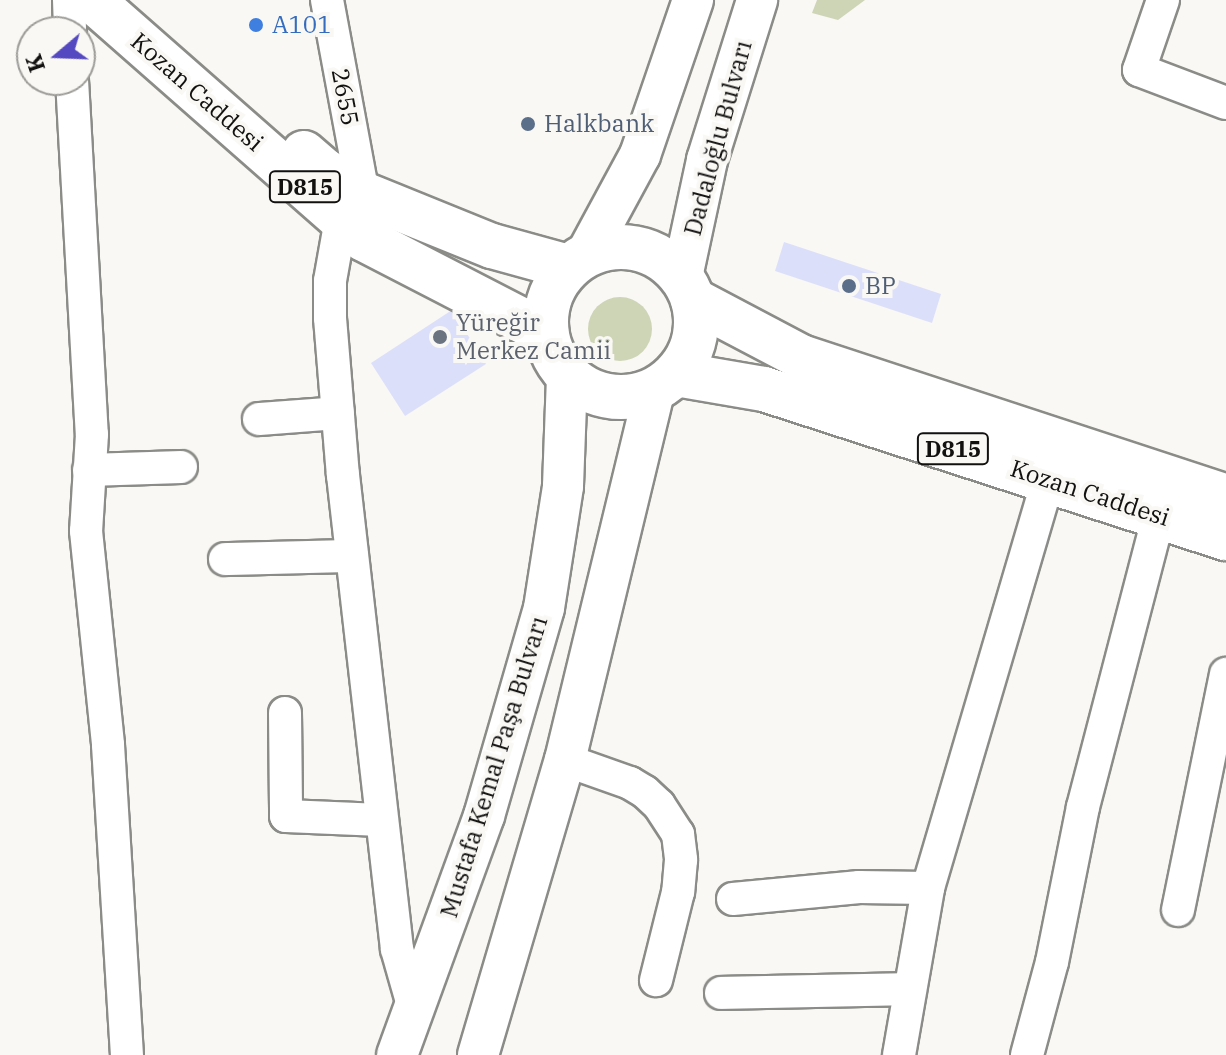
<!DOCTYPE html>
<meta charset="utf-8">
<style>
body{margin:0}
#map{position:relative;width:1226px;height:1055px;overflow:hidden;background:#f9f8f5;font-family:"IBM Plex Serif",serif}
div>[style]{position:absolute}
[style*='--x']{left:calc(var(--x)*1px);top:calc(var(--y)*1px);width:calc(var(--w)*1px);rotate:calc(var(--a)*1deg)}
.green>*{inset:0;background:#ced5b6}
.round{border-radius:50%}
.building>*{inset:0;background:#dcdffa}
.roads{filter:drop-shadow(2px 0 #8b8b88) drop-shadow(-2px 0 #8b8b88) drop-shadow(0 2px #8b8b88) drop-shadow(0 -2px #8b8b88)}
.minor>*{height:32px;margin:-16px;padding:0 16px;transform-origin:16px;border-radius:16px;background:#fff}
.major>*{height:40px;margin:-20px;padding:0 20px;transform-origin:20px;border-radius:20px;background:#fff}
.highway>*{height:44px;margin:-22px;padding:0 22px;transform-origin:22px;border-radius:22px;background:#fff}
.highway>.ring{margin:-22px;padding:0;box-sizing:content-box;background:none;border:44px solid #fff;border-radius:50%}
.dots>*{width:22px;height:22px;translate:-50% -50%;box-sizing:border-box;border:4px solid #f9f8f5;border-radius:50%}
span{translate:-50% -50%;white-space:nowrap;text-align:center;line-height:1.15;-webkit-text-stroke:8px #f9f8f5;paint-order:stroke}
.shield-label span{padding:2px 6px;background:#f9f8f5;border:2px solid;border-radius:6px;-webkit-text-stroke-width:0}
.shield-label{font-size:22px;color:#121110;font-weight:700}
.shop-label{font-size:24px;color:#366cbe}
.left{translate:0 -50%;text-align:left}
.street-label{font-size:24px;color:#121110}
.service-label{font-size:24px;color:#4e5e75}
.worship-label{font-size:24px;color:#5b616d}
.north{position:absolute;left:16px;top:16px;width:80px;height:80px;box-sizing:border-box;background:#f9f8f5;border:2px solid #9d9c99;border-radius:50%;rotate:251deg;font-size:22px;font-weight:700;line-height:32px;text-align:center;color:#121110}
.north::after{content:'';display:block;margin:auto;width:28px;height:36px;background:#5549c1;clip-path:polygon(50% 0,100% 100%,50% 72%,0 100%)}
</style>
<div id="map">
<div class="green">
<i style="clip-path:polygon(817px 0,865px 0,838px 20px,812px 13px)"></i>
<i class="round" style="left:588px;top:297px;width:64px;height:64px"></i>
</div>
<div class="building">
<i style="clip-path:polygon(784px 242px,941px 294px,932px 323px,775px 271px)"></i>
<i style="clip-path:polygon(452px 310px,486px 364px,405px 416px,371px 363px)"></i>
</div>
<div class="roads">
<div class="minor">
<i style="--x:69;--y:0;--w:32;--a:88"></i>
<i style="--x:327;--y:0;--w:197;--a:79.5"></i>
<i style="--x:1163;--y:0;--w:74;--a:108.9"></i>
<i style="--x:1139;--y:70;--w:93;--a:20.8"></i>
<i style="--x:72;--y:80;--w:355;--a:86.8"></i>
<i style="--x:92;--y:434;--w:97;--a:93.5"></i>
<i style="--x:86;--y:531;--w:215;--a:84.1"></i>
<i style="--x:108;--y:745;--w:311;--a:86.5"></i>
<i style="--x:341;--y:219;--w:63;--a:100.1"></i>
<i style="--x:330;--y:281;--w:37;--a:90"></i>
<i style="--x:330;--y:318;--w:158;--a:85.3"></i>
<i style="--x:343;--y:475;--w:477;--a:83.5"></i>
<i style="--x:397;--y:949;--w:66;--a:74.1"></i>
<i style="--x:259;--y:419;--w:79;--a:-4.3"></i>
<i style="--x:89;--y:470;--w:92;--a:-1.9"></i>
<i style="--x:225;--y:559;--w:127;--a:-1.4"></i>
<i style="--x:285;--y:713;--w:103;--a:89.4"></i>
<i style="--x:286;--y:816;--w:95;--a:2.4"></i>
<i style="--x:565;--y:760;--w:69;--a:19.5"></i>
<i style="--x:630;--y:783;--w:17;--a:31"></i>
<i style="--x:645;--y:792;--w:19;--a:43"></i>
<i style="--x:659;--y:805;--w:35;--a:57"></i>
<i style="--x:678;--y:834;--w:26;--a:83"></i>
<i style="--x:681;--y:860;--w:32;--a:95"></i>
<i style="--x:678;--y:892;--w:91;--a:104"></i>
<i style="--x:733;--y:899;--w:127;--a:-5.4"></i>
<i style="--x:859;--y:887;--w:69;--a:0.8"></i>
<i style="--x:1178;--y:910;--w:241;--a:-78.5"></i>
<i style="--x:721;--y:993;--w:189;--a:-1.2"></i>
<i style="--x:899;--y:1055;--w:169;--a:-80.1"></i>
<i style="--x:928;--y:888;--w:425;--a:-73.6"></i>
<i style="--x:1027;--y:1055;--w:96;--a:-75"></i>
<i style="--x:1052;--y:962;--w:158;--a:-78.7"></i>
<i style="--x:1083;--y:807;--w:302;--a:-75.4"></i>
</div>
<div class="major">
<i style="--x:587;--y:253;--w:111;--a:-61.6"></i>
<i style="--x:640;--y:155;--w:164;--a:-71.1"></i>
<i style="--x:682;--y:277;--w:120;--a:-77.9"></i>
<i style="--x:707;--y:160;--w:168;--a:-72.6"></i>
<i style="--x:397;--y:1055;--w:254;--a:-70"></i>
<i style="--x:484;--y:816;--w:216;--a:-73.9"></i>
<i style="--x:544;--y:608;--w:123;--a:-81.1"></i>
<i style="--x:563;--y:486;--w:111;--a:-87.9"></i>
<i style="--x:478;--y:1055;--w:308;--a:-73.6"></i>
<i style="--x:565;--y:760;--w:382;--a:-76.4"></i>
</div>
<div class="highway">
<i style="--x:92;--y:0;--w:362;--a:41.3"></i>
<i style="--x:364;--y:239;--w:205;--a:27.3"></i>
<i style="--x:304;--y:153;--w:28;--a:41"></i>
<i style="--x:325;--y:171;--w:44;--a:31.2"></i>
<i style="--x:363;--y:194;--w:139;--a:22"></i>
<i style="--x:492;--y:246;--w:79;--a:15.4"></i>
<i class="ring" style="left:546px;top:247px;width:106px;height:106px"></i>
<i style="--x:693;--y:300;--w:122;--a:27.8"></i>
<i style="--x:801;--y:357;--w:447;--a:18.2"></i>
<i style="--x:676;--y:374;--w:89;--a:9.7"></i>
<i style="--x:764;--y:389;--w:485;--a:17.9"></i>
</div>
</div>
<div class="dots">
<i style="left:256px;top:25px;background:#3f7fe0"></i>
<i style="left:528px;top:124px;background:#5c6f8a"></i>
<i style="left:849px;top:286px;background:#5c6f8a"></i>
<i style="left:440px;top:337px;background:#6b7280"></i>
</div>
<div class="shield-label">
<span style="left:305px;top:187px">D815</span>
<span style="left:953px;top:449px">D815</span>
</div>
<div class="shop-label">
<span class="left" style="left:272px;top:25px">A101</span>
</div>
<div class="street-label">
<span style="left:197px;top:92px;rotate:41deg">Kozan Caddesi</span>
<span style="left:345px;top:97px;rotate:79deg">2655</span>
<span style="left:718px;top:138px;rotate:-75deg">Dadaloğlu Bulvarı</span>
<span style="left:1090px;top:493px;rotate:18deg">Kozan Caddesi</span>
<span style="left:494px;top:767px;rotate:-73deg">Mustafa Kemal Paşa Bulvarı</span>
</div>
<div class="service-label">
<span class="left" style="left:544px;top:124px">Halkbank</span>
<span class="left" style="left:865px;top:286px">BP</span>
</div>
<div class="worship-label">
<span class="left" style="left:456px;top:337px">Yüreğir<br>Merkez Camii</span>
</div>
<div class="north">K</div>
</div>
